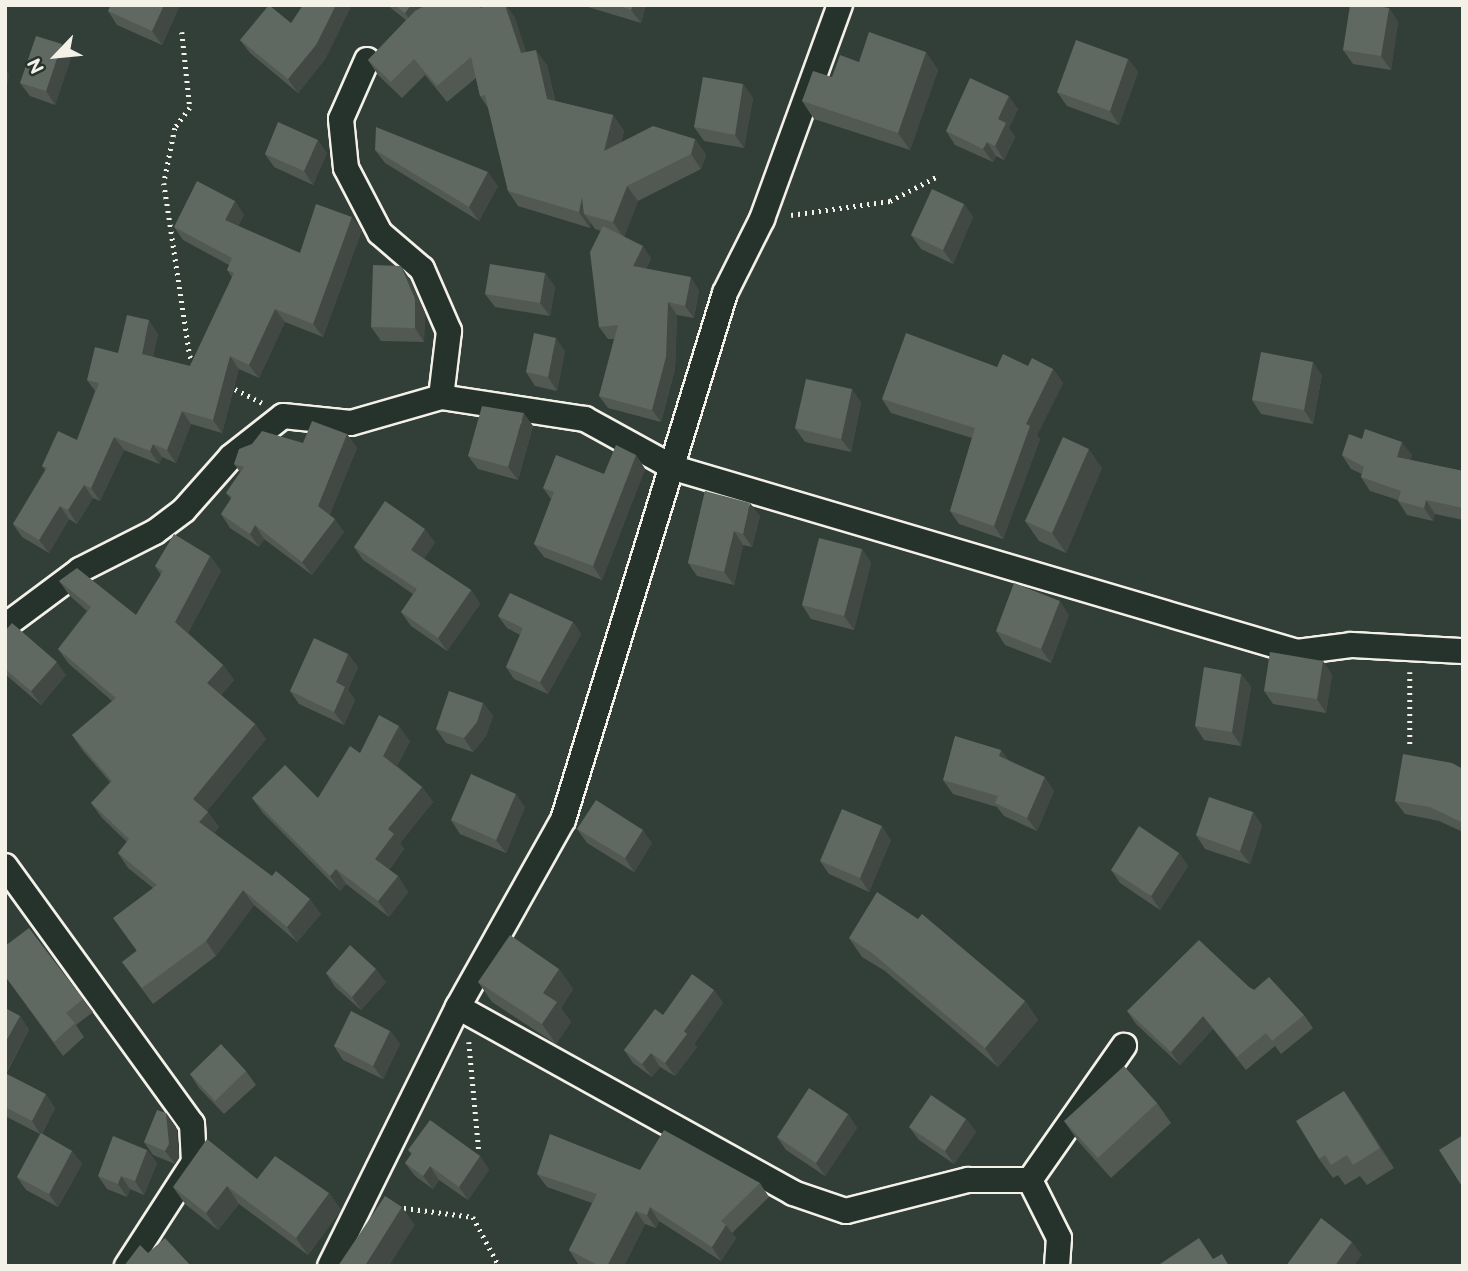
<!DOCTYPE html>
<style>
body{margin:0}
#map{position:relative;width:1468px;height:1271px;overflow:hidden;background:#323e38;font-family:"Balsamiq Sans",sans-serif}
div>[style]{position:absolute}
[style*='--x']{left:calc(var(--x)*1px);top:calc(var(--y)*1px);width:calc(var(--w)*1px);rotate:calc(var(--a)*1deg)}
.path>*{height:4.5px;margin-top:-2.25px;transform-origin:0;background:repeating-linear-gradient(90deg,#f4f1e8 0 2px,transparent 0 7px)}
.roads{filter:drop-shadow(2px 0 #f4f1e8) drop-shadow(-2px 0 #f4f1e8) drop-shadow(0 2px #f4f1e8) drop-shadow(0 -2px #f4f1e8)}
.street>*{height:24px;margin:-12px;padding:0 12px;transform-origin:12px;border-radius:12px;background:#26332d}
.wall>*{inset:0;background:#525953}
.shaded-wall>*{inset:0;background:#424944}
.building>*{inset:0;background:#5f6861}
span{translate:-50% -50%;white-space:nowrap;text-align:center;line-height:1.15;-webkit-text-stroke:7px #26332d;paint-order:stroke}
.frame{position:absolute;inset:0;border:7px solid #f4f1e8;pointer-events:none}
.north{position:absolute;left:21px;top:21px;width:70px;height:70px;-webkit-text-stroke:5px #26332d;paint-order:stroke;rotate:244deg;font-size:19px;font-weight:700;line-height:28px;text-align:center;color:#f4f1e8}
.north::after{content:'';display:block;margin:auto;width:24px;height:32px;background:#f4f1e8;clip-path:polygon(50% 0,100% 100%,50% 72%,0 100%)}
</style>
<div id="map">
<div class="path">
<i style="--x:182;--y:32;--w:76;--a:84"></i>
<i style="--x:190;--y:108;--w:25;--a:127"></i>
<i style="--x:175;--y:128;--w:56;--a:101.3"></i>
<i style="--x:164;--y:183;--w:175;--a:81.5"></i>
<i style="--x:190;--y:356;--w:11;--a:63"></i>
<i style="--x:791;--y:215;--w:100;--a:-8"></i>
<i style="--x:890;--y:201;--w:54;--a:-27.5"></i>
<i style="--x:229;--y:386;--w:37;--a:27"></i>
<i style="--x:1410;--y:672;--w:75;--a:90"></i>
<i style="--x:469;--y:1042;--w:110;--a:84.8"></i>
<i style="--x:397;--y:1207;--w:77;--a:7.5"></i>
<i style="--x:473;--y:1217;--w:55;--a:62"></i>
</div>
<div class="roads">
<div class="street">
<i style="--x:367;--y:60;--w:64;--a:113.8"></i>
<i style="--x:341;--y:119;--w:49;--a:84.2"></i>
<i style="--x:346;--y:168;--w:73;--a:62.4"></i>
<i style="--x:380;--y:233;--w:55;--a:40.6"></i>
<i style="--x:422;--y:269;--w:68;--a:66.5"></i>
<i style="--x:449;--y:331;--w:66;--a:96.9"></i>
<i style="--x:5;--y:626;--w:94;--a:-36.7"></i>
<i style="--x:80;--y:570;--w:84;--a:-26.9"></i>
<i style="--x:155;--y:532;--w:36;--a:-37"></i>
<i style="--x:184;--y:510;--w:71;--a:-48.4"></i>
<i style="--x:231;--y:457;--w:66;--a:-38.3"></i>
<i style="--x:283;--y:416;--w:68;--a:5.9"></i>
<i style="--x:351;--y:423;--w:94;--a:-16.1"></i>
<i style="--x:441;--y:397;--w:146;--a:8.7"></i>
<i style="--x:585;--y:419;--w:102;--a:28.8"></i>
<i style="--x:674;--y:468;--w:650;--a:16.45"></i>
<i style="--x:1297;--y:652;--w:54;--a:-7.4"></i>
<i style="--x:1351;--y:645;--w:112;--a:3.1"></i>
<i style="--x:5;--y:866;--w:319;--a:54.1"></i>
<i style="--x:192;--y:1124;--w:38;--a:87"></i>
<i style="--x:194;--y:1162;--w:124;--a:122.8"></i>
<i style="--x:458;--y:1007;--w:383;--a:29"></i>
<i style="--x:793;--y:1193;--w:56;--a:18.8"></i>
<i style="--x:846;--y:1211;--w:126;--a:-14.3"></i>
<i style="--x:968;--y:1180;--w:62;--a:0"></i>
<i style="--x:330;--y:1266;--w:289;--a:-63.7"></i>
<i style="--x:458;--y:1007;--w:214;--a:-60.7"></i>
<i style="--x:563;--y:820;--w:551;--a:-72.91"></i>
<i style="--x:725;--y:293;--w:83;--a:-63.4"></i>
<i style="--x:762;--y:219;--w:228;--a:-70"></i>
<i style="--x:1057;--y:1266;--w:28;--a:-86"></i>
<i style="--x:1059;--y:1238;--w:65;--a:-116.6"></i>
<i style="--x:1030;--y:1180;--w:164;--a:-55"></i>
</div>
</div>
<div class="wall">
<i style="clip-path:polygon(111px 5px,180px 5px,162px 45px,117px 25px,108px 11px)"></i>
<i style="clip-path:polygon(387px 5px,481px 5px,482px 8px,514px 16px,526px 52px,547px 65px,555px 101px,613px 115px,624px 131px,621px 143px,695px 139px,706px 155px,701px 169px,638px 201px,624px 237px,651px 258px,646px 269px,699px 290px,694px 318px,677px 315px,675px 369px,661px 422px,608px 408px,599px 396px,614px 339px,608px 339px,599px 327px,601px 231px,595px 229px,591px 223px,590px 228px,518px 206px,508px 191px,488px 108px,480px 96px,476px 78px,447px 102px,425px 75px,402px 98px,378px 75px,368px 60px,406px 20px)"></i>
<i style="clip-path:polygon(586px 5px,646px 5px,641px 23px,588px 7px)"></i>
<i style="clip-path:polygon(1389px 8px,1398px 22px,1391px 70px,1353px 64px,1343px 50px)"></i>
<i style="clip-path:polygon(240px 40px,326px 58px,298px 93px,250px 53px)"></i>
<i style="clip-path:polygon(926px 52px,938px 70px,910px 150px,814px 119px,802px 101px,832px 77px)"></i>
<i style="clip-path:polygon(71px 58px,55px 105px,30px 96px,20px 83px)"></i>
<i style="clip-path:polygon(1128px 59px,1138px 72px,1119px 125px,1067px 106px,1057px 92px)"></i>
<i style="clip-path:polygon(743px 84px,753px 98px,744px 148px,704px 141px,694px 127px)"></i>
<i style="clip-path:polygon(1018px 109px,1009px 128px,1015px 137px,1004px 160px,996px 156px,993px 162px,955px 145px,946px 131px)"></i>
<i style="clip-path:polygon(375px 150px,498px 186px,479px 221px,385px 163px)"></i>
<i style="clip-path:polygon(327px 153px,313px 185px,274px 167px,265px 154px)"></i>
<i style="clip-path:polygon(235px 201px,244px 215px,238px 226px,300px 253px,362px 230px,323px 337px,285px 322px,259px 378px,239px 369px,222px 433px,191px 424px,176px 463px,162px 457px,159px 464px,124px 450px,100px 501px,93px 498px,77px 524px,69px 519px,49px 553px,22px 537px,13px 524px,45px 470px,42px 466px,77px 440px,95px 391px,87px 380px,118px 353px,158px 334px,153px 357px,190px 366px,232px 277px,227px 270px,229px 265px,183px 240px,174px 227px)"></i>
<i style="clip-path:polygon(964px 204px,973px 217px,953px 264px,921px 249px,911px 235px)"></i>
<i style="clip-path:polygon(401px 266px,410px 280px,425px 313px,424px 342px,381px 341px,371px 327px)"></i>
<i style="clip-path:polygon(545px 273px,555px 287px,550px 316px,495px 307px,485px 294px)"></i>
<i style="clip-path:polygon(565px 351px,557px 391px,535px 386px,526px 372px)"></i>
<i style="clip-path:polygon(1028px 366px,1053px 369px,1063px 383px,1037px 435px,1040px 439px,1003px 539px,959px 524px,950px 511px,972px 438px,891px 413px,882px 399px,997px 367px)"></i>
<i style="clip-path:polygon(1322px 375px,1313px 424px,1261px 414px,1252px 400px)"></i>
<i style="clip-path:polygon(852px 389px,861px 403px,851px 452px,805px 442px,795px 428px)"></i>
<i style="clip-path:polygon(533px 426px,518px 480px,478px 469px,468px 456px)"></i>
<i style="clip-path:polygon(347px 434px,357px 448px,329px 515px,344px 532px,312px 575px,264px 539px,259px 547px,230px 528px,221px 514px,231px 499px,226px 493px,240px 472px,234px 464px,303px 443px)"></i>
<i style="clip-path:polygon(636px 455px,645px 469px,602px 580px,544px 557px,534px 544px,551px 499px,543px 488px,604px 474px)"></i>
<i style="clip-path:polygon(1342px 455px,1412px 455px,1410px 460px,1463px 471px,1463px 520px,1435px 514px,1433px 521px,1407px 515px,1398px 501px,1398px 500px,1370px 491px,1361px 477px,1362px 474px,1351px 469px)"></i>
<i style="clip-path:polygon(1102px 468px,1066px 553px,1039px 541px,1025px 521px)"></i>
<i style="clip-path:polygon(705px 491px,760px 516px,752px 547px,743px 545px,734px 585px,697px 576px,688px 563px)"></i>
<i style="clip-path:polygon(435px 542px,424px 559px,471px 590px,480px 604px,447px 651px,411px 626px,401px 612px,413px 594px,363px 560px,354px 547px)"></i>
<i style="clip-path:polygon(862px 549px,871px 563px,854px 630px,811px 619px,802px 605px)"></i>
<i style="clip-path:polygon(210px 556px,221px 571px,188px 633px,223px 665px,234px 680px,221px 695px,255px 724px,266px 739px,207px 811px,219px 827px,214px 833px,321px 914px,297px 942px,254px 905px,216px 956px,153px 1004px,122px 962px,136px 951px,153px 888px,128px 868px,118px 853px,127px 842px,102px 818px,91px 803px,110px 782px,83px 751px,72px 735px,112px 701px,69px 664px,58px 649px,87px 611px,70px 596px,59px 581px,136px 615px,161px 575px,155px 566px)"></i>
<i style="clip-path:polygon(1069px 615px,1051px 663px,1005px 645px,996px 631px)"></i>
<i style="clip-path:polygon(498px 616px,573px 622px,581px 634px,548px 694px,514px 679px,506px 667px,520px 635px,507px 628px)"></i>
<i style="clip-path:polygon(5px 631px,66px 675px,41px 705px,5px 674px)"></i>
<i style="clip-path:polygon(348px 654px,358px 667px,348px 690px,355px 700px,344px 725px,299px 704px,290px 691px)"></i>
<i style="clip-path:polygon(1323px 661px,1332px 675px,1326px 713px,1273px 704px,1264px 691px)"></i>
<i style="clip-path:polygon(1241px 674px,1251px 687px,1241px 746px,1204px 740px,1195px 726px)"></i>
<i style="clip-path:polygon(483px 703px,493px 716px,486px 736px,473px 752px,446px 743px,436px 729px)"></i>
<i style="clip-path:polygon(410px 741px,397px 766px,422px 787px,433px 802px,400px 843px,404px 849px,389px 870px,398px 876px,408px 892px,389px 917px,346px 884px,340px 891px,263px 813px,252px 798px,318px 798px,360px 753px)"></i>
<i style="clip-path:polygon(1001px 750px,1009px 761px,1054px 791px,1037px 831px,1004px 816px,997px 807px,953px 794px,943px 780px)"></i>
<i style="clip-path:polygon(1463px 769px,1463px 832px,1439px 821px,1405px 814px,1395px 801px)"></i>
<i style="clip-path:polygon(525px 807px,506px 853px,460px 834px,451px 820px)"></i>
<i style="clip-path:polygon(1253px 812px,1262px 826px,1250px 864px,1205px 849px,1196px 835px)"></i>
<i style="clip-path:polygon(577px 829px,652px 843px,634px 872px,587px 843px)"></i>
<i style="clip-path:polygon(891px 840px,869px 892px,829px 874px,820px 861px)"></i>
<i style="clip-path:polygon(1179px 853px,1188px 866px,1160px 910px,1120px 883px,1111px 870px)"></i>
<i style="clip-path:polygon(849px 938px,1025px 1001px,1038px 1020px,998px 1067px,885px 971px,862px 957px)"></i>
<i style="clip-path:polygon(559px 969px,573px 989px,561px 1008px,571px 1022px,556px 1044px,492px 1002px,478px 982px)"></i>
<i style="clip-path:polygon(326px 973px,386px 982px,361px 1010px,335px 987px)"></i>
<i style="clip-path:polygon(5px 976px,83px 999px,93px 1012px,76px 1025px,84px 1037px,63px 1056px)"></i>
<i style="clip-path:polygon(1249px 987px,1304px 1015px,1313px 1028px,1281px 1054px,1275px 1046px,1246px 1070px,1213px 1029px,1180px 1065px,1136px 1024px,1127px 1011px)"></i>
<i style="clip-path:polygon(714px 990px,723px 1003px,694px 1044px,697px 1047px,675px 1076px,660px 1067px,652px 1077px,633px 1063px,624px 1050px,663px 1015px)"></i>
<i style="clip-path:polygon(5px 1008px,20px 1016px,29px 1030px,6px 1074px,55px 1108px,42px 1134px,72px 1151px,82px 1164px,58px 1207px,26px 1190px,17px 1177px,40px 1134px,5px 1116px)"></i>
<i style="clip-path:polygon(390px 1031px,400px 1044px,383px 1079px,343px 1060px,334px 1046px)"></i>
<i style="clip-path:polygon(246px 1071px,256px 1085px,224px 1114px,199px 1088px,190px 1074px)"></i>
<i style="clip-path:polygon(1157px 1103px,1171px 1123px,1111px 1178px,1078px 1141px,1064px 1121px)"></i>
<i style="clip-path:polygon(1358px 1111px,1394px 1168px,1367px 1185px,1360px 1176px,1345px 1185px,1338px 1175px,1333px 1178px,1319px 1159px)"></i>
<i style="clip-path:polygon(166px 1113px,176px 1127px,179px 1158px,175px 1164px,153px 1155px,144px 1142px)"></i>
<i style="clip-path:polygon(848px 1114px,857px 1128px,825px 1176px,786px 1150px,777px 1137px)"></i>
<i style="clip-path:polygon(966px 1119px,976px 1132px,954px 1164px,919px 1140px,909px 1127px)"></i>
<i style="clip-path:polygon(147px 1150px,157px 1163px,144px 1195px,130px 1189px,127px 1197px,107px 1189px,98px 1176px)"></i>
<i style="clip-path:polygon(408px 1150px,480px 1156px,489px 1170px,468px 1200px,439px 1180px,433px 1189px,415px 1176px,405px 1163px,412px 1155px)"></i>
<i style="clip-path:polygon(640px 1170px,760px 1183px,769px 1197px,732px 1233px,736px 1238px,721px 1261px,659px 1221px,656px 1228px,645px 1224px,624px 1266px,582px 1266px,578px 1264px,569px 1250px,592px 1203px,547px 1187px,537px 1174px)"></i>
<i style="clip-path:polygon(257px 1179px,329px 1193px,341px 1210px,308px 1255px,239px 1204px,218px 1230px,185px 1204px,173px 1187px)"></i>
</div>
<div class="shaded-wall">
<i style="clip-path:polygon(164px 5px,180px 5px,162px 45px,152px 31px)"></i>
<i style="clip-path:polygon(336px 5px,352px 5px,326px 58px,298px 93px,288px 79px)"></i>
<i style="clip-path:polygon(411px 5px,430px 5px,414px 27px,405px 13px)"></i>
<i style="clip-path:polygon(505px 5px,506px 5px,514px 16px,531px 68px,521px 53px)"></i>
<i style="clip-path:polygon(633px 5px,646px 5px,641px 23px,631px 10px)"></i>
<i style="clip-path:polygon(1389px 8px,1398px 22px,1391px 70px,1381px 56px)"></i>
<i style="clip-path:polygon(62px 44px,71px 58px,55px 105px,46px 91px)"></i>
<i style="clip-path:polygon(536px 50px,547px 65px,557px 114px,547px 99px)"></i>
<i style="clip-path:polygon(926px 52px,938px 70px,910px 150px,898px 133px)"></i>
<i style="clip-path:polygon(1128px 59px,1138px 72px,1119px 125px,1110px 111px)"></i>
<i style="clip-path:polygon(5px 68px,9px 74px,5px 97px)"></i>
<i style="clip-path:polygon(743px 84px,753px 98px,744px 148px,735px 135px)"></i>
<i style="clip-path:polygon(1009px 96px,1018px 109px,1009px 128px,1015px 137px,1004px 160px,995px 146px,998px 119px)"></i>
<i style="clip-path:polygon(613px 115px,624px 131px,615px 167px,604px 151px)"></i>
<i style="clip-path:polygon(695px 139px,706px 155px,701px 169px,691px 154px)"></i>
<i style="clip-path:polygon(318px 140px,327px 153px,313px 185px,304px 171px)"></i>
<i style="clip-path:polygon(987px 142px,996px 156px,993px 162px,983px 149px)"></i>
<i style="clip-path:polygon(488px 172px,498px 186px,479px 221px,469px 207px)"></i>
<i style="clip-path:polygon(627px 186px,638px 201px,624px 238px,613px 222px)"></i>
<i style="clip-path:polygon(582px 197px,584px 214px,591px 223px,590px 228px,579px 212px)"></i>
<i style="clip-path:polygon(235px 201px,244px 215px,235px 233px,225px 220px)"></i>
<i style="clip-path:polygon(964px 204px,973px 217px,953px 264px,943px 250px)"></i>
<i style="clip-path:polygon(352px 217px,362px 230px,323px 337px,313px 324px)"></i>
<i style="clip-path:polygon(643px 246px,651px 258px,642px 278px,633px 266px)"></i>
<i style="clip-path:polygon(401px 266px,410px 280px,425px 313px,424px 342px,415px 328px)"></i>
<i style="clip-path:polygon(545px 273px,555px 287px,550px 316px,540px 303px)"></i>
<i style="clip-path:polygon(691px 277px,699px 290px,694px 318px,685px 306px)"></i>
<i style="clip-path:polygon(668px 302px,677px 315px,675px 369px,661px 422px,652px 410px)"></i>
<i style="clip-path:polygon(275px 309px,285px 322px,259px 378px,249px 365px)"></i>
<i style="clip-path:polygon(149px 320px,158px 334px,151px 368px,142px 354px)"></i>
<i style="clip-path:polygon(556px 338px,565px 351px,557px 391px,548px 377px)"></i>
<i style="clip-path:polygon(230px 356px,239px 369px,222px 433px,213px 420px)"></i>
<i style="clip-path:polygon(1313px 362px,1322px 375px,1313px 424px,1304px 410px)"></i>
<i style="clip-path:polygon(1053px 369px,1063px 383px,1037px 435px,1040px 439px,1003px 539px,994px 526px,1026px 424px)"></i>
<i style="clip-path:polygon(852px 389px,861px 403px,851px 452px,841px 439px)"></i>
<i style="clip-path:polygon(182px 411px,191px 424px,176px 463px,167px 450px)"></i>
<i style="clip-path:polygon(524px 413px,533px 426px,518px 480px,508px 467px)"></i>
<i style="clip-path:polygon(347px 434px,357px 448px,328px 520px,318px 506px)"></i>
<i style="clip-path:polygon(114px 437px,124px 450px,100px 501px,91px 488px)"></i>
<i style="clip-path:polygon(1402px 442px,1412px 455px,1407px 471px,1397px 457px)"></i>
<i style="clip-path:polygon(153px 444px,162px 457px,159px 464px,150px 451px)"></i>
<i style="clip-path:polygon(1089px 449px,1102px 468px,1066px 553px,1052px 533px)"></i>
<i style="clip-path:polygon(636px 455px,645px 469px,602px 580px,593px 566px)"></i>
<i style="clip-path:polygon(84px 485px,93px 498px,77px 524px,68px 510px)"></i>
<i style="clip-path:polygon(1426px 500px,1435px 514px,1433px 521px,1424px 508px)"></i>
<i style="clip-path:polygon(750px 503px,760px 516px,752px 547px,743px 534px)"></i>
<i style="clip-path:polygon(60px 506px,69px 519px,49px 553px,39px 540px)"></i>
<i style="clip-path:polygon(335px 519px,344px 532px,312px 575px,302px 562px)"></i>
<i style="clip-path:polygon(255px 525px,264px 539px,259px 547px,250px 534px)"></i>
<i style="clip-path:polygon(425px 529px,435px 542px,421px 564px,411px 550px)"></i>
<i style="clip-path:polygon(734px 531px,743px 545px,734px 585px,724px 572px)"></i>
<i style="clip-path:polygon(862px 549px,871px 563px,854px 630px,844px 616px)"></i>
<i style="clip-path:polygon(210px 556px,221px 571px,186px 637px,175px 622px)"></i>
<i style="clip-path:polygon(471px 590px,480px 604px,447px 651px,438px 638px)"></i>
<i style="clip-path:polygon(1060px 601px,1069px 615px,1051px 663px,1041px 649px)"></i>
<i style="clip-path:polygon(573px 622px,581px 634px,548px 694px,540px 682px)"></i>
<i style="clip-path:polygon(348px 654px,358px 667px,348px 690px,355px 700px,344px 725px,334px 712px,336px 682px)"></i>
<i style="clip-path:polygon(1323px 661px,1332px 675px,1326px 713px,1317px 699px)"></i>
<i style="clip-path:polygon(57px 662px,66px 675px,41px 705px,31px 691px)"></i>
<i style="clip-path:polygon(223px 665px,234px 680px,217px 699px,207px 683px)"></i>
<i style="clip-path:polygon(1241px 674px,1251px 687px,1241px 746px,1232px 732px)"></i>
<i style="clip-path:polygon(483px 703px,493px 716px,486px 736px,473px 752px,464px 738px)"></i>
<i style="clip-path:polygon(255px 724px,266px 739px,204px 815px,193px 799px)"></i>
<i style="clip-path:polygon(399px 726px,410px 741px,394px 771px,383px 756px)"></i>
<i style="clip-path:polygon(1001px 750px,1010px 763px,999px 756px)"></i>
<i style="clip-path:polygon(1045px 777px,1054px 791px,1037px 831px,1027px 818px)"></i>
<i style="clip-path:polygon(422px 787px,433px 802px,400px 843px,404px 849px,386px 874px,375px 859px,388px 829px)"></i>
<i style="clip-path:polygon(516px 794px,525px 807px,506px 853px,496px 840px)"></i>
<i style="clip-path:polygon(208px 812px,219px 827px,210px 838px,199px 822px)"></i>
<i style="clip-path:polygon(1253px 812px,1262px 826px,1250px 864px,1240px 851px)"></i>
<i style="clip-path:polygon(882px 826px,891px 840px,869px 892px,860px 878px)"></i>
<i style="clip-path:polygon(643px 830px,652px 843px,634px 872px,625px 858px)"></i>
<i style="clip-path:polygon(1179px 853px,1188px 866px,1160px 910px,1151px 896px)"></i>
<i style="clip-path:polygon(336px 869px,346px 884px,340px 891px,330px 876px)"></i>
<i style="clip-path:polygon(398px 876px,408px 892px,389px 917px,378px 901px)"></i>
<i style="clip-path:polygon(243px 890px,254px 905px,216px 956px,206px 941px)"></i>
<i style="clip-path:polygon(310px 899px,321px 914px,297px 942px,287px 927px)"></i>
<i style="clip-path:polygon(376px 969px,386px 982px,361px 1010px,352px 997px)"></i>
<i style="clip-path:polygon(559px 969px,573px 989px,561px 1008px,571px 1022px,556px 1044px,542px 1024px,543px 993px)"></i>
<i style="clip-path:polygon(714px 990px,723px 1003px,694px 1044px,697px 1047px,675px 1076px,665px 1063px,684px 1031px)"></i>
<i style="clip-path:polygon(1025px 1001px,1038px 1020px,998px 1067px,985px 1048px)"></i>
<i style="clip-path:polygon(20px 1016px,29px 1030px,5px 1074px,5px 1043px)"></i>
<i style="clip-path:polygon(1203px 1016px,1213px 1029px,1180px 1065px,1171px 1052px)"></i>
<i style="clip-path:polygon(390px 1031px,400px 1044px,383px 1079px,373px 1066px)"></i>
<i style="clip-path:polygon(651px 1053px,660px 1067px,652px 1077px,642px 1064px)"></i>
<i style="clip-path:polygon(1344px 1091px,1358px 1111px,1394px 1168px,1380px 1148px)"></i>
<i style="clip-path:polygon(46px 1094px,55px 1108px,41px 1135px,32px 1121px)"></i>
<i style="clip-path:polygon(166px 1113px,176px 1127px,179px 1158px,175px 1164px,165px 1151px)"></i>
<i style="clip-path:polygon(848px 1114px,857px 1128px,825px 1176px,816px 1163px)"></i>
<i style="clip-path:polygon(966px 1119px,976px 1132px,954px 1164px,945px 1151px)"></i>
<i style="clip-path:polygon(147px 1150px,157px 1163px,144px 1195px,135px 1181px)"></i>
<i style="clip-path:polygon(72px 1151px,82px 1164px,58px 1207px,49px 1194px)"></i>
<i style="clip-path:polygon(480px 1156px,489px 1170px,468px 1200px,459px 1187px)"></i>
<i style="clip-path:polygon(430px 1166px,439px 1180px,433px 1189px,423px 1176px)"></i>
<i style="clip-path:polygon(121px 1176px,130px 1189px,127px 1197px,118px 1184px)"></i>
<i style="clip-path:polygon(227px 1186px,239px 1204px,218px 1230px,206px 1213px)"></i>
<i style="clip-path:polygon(329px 1193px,341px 1210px,308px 1255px,296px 1238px)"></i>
<i style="clip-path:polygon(402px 1207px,415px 1225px,389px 1266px,365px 1266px)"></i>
<i style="clip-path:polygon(650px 1207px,659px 1221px,656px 1228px,647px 1215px)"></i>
<i style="clip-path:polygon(636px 1211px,645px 1224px,624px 1266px,607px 1266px)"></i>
<i style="clip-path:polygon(726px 1225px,736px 1238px,721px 1261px,712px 1247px)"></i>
<i style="clip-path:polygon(1352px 1242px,1362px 1255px,1354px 1266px,1335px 1266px)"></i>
</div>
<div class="building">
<i style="clip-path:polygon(111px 5px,164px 5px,152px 31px,108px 11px)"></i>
<i style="clip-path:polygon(269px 5px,291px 23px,303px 5px,336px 5px,316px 45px,288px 79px,240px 40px)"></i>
<i style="clip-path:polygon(394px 5px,411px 5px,405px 13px)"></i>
<i style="clip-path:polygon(426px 5px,478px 5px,480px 8px,490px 5px,505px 5px,521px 53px,536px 50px,547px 99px,613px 115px,604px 151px,653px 126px,695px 139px,691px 154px,627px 186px,613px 222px,584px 214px,582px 197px,579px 212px,508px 191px,485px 95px,480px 96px,471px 57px,437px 86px,414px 59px,391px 82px,368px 60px,415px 11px)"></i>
<i style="clip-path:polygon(617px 5px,633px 5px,631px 10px)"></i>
<i style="clip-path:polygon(1350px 5px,1370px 5px,1389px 8px,1381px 56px,1343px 50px)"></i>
<i style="clip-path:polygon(869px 32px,926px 52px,898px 133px,802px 101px,813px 71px,832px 77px,840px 55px,859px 62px)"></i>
<i style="clip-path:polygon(36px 36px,62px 44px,46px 91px,20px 83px)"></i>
<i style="clip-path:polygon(1076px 40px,1128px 59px,1110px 111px,1057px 92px)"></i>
<i style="clip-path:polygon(703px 77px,743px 84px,735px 135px,694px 127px)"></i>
<i style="clip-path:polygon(970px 78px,1009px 96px,998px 119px,1006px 123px,995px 146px,987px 142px,983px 149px,946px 131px)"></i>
<i style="clip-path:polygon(278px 122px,318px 140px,304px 171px,265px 154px)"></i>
<i style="clip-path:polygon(376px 127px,488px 172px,469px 207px,375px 150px)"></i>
<i style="clip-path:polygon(197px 181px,235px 201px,225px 220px,300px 253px,316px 204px,352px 217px,313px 324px,275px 309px,249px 365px,230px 356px,213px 420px,182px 411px,167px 450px,153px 444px,150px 451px,114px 437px,91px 488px,84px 485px,68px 510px,60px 506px,39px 540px,13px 524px,47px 468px,42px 466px,58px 431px,77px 440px,99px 383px,87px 380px,95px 347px,118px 353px,127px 315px,149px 320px,142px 354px,190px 366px,234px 273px,227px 270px,232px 258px,174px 227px)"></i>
<i style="clip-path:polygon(932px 189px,964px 204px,943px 250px,911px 235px)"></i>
<i style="clip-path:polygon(603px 226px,643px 246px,633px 266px,691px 277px,685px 306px,668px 302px,666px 357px,652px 410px,599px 396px,618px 325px,599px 327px,590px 252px)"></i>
<i style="clip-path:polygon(490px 264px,545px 273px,540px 303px,485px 294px)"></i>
<i style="clip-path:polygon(373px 265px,401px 266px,415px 299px,415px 328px,371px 327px)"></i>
<i style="clip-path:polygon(534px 333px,556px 338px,548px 377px,526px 372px)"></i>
<i style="clip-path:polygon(906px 333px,997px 367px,1003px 354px,1028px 366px,1032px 358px,1053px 369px,1026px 424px,1030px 426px,994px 526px,950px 511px,975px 428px,882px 399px)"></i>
<i style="clip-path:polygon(1261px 352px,1313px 362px,1304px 410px,1252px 400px)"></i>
<i style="clip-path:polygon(806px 379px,852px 389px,841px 439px,795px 428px)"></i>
<i style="clip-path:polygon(482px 406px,524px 413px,508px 467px,468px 456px)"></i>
<i style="clip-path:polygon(312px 421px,347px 434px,318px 506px,335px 519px,302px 562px,255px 525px,250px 534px,221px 514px,232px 497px,226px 493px,244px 467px,234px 464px,239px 449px,252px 444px,262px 431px,303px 443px)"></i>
<i style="clip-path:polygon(1365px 429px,1402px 442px,1397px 457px,1463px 471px,1463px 508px,1426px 500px,1424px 508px,1398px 501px,1401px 491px,1361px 477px,1364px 467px,1342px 455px,1349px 434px,1362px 439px)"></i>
<i style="clip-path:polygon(1063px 437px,1089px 449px,1052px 533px,1025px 521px)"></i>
<i style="clip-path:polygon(616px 445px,636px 455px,593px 566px,534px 544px,554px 492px,543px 488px,556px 455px,604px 474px)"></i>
<i style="clip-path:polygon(705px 491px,750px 503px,743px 534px,734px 531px,724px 572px,688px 563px)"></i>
<i style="clip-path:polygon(385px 501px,425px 529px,411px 550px,471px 590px,438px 638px,401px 612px,417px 589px,354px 547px)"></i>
<i style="clip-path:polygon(174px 534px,210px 556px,175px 622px,223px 665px,207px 683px,255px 724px,193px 799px,208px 812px,199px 822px,272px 876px,276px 871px,310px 899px,287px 927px,243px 890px,206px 941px,142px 988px,122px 962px,137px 951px,113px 918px,157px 885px,118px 853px,129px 839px,91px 803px,112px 781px,72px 735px,116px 698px,58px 649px,91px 607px,59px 581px,77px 568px,136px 615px,163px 571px,155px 566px)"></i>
<i style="clip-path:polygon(819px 538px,862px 549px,844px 616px,802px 605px)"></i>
<i style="clip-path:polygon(1014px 583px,1060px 601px,1041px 649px,996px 631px)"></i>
<i style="clip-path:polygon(510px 593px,573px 622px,540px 682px,506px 667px,523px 628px,498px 616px)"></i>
<i style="clip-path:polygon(12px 623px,57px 662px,31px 691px,5px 669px,5px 631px)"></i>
<i style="clip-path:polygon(314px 638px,348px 654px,336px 682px,345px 687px,334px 712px,290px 691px)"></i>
<i style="clip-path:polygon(1270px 652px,1323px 661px,1317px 699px,1264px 691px)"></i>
<i style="clip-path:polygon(1204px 667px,1241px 674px,1232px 732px,1195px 726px)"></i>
<i style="clip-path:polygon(449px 691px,483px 703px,477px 722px,464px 738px,436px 729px)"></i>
<i style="clip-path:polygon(379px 715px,399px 726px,383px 756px,422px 787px,388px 829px,394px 834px,375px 859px,398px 876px,378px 901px,336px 869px,330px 876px,252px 798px,285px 765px,318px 798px,350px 746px,360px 753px)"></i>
<i style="clip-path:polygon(955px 736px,1001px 750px,999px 756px,1045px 777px,1027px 818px,995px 803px,998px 796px,943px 780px)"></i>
<i style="clip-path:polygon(1403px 754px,1452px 763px,1463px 769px,1463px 823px,1430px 807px,1395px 801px)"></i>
<i style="clip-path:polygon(471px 774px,516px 794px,496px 840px,451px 820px)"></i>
<i style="clip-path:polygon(1209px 797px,1253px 812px,1240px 851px,1196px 835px)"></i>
<i style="clip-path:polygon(596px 800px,643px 830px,625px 858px,577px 829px)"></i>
<i style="clip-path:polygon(842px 809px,882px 826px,860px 878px,820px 861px)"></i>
<i style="clip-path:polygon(1139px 826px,1179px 853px,1151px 896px,1111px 870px)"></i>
<i style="clip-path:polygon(877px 892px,918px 919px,922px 914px,1025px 1001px,985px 1048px,872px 953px,849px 938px)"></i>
<i style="clip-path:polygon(29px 928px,83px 999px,66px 1013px,75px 1023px,54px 1042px,5px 976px,5px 946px)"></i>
<i style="clip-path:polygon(510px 935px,559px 969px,543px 993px,557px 1002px,542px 1024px,478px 982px)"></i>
<i style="clip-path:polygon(1199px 940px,1249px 987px,1254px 990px,1269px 977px,1304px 1015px,1272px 1041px,1266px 1033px,1237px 1057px,1203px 1016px,1171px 1052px,1127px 1011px)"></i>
<i style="clip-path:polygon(350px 945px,376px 969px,352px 997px,326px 973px)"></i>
<i style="clip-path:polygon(692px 974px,714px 990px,684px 1031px,687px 1034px,665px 1063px,651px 1053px,642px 1064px,624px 1050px,655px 1009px,663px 1015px)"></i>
<i style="clip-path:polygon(5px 1008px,20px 1016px,5px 1043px)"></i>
<i style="clip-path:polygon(351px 1011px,390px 1031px,373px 1066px,334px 1046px)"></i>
<i style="clip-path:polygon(221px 1044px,246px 1071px,215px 1101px,190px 1074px)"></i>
<i style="clip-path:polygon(1124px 1066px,1157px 1103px,1098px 1158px,1064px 1121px)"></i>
<i style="clip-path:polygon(5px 1073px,46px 1094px,32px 1121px,5px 1107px)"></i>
<i style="clip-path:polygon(809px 1088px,848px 1114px,816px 1163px,777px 1137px)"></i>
<i style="clip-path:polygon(1344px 1091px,1380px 1148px,1353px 1165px,1347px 1155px,1331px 1165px,1325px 1155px,1319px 1159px,1296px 1121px)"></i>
<i style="clip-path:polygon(931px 1095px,966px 1119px,945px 1151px,909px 1127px)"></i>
<i style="clip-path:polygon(157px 1110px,166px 1113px,169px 1144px,165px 1151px,144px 1142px)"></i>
<i style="clip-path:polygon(430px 1120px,480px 1156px,459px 1187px,430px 1166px,423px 1176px,405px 1163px,412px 1153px,408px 1150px)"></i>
<i style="clip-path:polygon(664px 1130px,760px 1183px,721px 1221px,726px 1225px,712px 1247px,650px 1207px,647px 1215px,636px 1211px,607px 1266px,599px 1266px,569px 1250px,597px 1194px,537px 1174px,550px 1134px,640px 1170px)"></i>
<i style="clip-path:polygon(41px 1133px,72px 1151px,49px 1194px,17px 1177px)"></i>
<i style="clip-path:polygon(1463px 1135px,1463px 1188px,1439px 1150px)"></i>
<i style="clip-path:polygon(113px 1136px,147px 1150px,135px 1181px,121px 1176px,118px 1184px,98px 1176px)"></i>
<i style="clip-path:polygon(207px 1139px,257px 1179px,275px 1156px,329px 1193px,296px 1238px,227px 1186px,206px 1213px,173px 1187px)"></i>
<i style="clip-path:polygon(385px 1196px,402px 1207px,365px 1266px,338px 1266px)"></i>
<i style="clip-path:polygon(1321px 1218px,1352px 1242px,1335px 1266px,1286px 1266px)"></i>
<i style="clip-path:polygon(165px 1238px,191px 1266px,124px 1266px,140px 1245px,148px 1253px)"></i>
<i style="clip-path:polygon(1199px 1238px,1213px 1259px,1222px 1254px,1229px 1266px,1157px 1266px)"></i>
</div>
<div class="frame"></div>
<div class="north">N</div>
</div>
